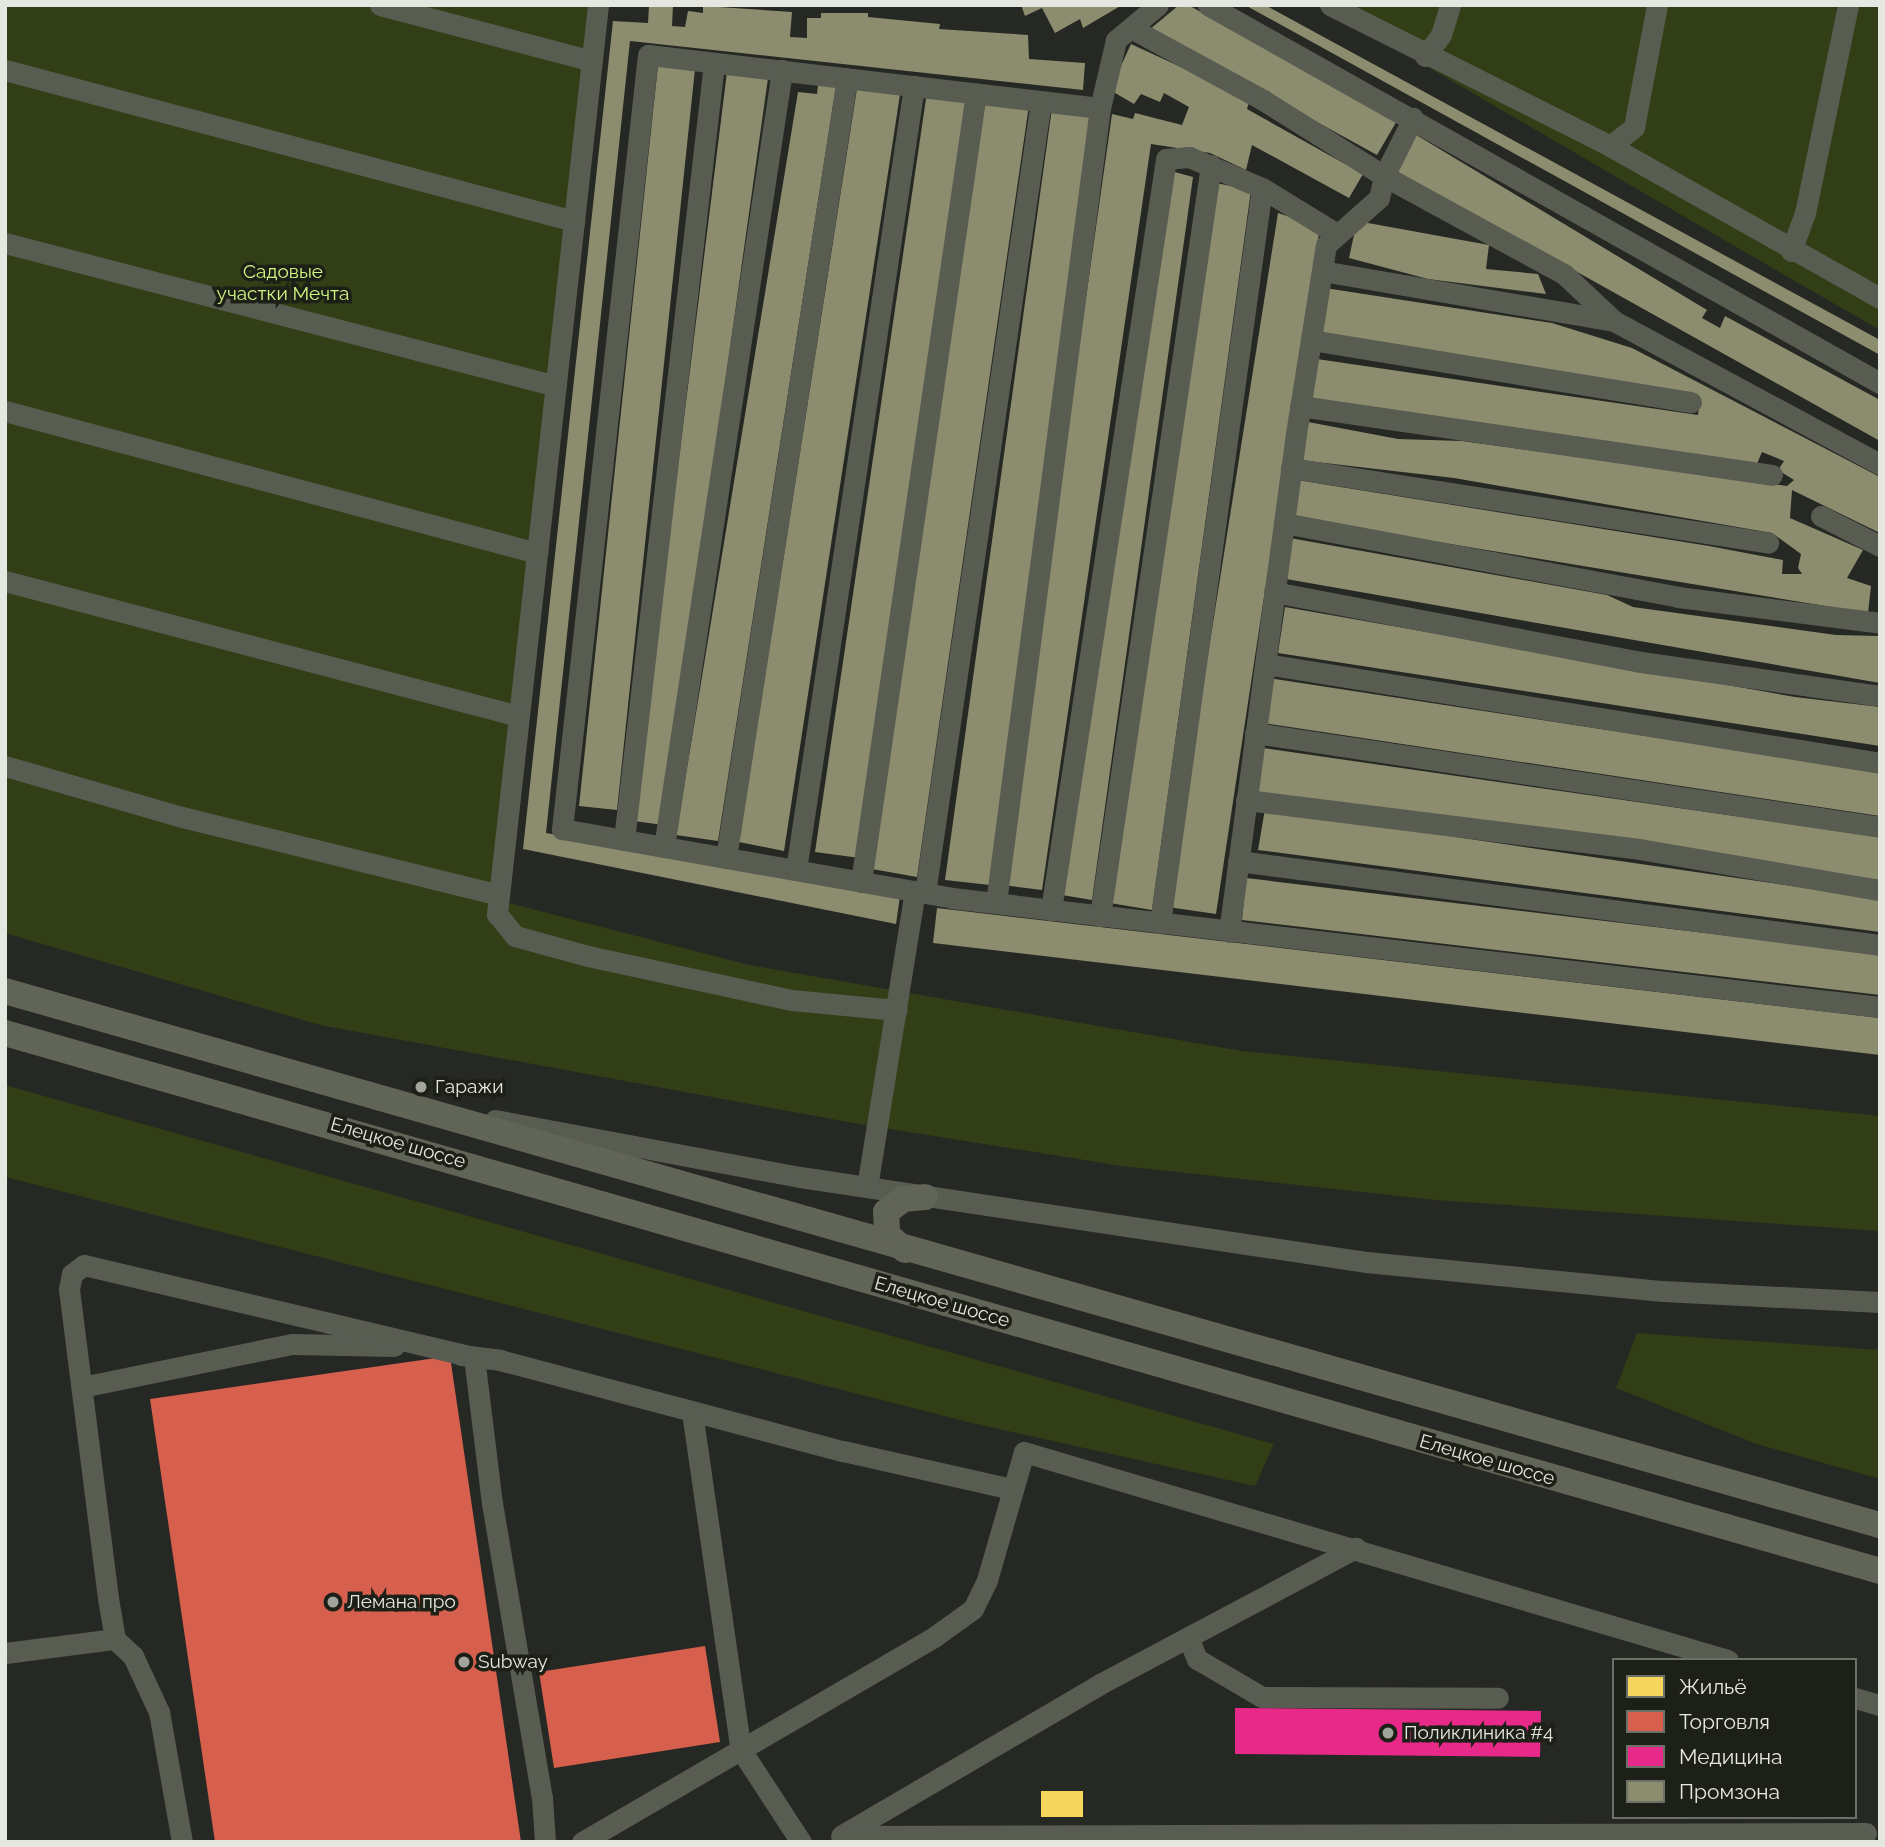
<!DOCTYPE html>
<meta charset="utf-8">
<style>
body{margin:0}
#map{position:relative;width:1885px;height:1847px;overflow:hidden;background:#262823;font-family:Raleway,sans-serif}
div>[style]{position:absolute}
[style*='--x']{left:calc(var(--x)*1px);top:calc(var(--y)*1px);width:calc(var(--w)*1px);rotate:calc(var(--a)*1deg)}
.green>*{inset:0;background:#323e15}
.homes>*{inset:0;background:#f6d55c}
.shops>*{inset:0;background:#d6604d}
.health>*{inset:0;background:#e7298a}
.industry>*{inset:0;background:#8c8c6e}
.minor>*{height:21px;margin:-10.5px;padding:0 10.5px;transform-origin:10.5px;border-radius:10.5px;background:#585c51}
.major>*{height:26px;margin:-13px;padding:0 13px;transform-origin:13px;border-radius:13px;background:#616557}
.dots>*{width:19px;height:19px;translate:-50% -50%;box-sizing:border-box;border:4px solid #1d2017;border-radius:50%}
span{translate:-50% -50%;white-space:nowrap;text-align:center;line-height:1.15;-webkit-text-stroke:7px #1d2017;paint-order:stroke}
.park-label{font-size:19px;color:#cff480}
.poi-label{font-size:19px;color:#e5e7e1}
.left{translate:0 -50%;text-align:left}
.street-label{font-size:19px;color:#e5e7e1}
.frame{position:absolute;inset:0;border:7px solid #e5e7e1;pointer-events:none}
.legend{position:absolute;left:1612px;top:1658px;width:245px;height:161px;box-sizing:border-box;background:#1d2017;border:2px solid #6d7068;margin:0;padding:9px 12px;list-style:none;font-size:21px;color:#e5e7e1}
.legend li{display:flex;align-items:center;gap:14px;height:35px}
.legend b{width:35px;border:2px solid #6d7068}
</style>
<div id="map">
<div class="green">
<i style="clip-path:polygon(5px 5px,592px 5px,493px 899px,749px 965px,1242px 1051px,1880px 1116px,1880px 1231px,1435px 1200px,1122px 1166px,859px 1124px,320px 1025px,5px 933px)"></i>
<i style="clip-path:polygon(1322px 5px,1880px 5px,1880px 330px,1731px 244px)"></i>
<i style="clip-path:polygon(5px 1085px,1274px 1444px,1255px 1486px,968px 1422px,5px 1177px)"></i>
<i style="clip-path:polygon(1637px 1333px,1880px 1350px,1880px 1479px,1757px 1444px,1616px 1388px)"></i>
</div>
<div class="homes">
<i style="clip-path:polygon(1041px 1791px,1083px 1791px,1083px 1817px,1041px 1817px)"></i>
</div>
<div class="shops">
<i style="clip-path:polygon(450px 1356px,521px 1842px,215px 1842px,150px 1399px)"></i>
<i style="clip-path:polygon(705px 1646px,720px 1742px,554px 1768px,539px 1672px)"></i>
</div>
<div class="health">
<i style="clip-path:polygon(1235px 1708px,1541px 1711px,1540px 1757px,1235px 1754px)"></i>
</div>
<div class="industry">
<i style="clip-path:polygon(649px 5px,673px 5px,672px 26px,685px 27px,688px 11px,703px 13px,703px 6px,792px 12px,790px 37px,807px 38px,807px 18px,821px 18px,821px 13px,868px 13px,868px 17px,940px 24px,939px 29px,1028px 35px,1029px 59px,1085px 63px,1083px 90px,630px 41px,546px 833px,900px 896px,896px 924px,523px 849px,613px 21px,648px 23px)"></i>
<i style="clip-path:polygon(1021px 5px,1122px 5px,1083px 28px,1080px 19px,1055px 33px,1042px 8px,1025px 16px)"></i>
<i style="clip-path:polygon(1179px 5px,1188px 5px,1398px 119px,1377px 155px,1149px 30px)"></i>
<i style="clip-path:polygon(1245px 5px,1265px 5px,1880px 340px,1880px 355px)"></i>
<i style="clip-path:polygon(1131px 44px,1250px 99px,1247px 109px,1363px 174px,1349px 198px,1252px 145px,1246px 170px,1210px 153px,1151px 144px,1042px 890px,1003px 885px,1112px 114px,1133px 119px,1135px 113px,1182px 125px,1189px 107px,1164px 93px,1160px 102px,1141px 94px,1134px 104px,1110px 90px)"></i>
<i style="clip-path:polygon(658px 65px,695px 69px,617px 810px,579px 806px)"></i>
<i style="clip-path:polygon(727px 72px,768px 78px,663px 825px,634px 821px)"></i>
<i style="clip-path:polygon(858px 82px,901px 88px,784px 851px,739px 842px)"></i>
<i style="clip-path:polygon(818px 84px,836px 86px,718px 841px,676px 835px,798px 92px,817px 94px)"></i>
<i style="clip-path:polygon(927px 92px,968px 99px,860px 858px,815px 852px)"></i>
<i style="clip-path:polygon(986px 97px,1029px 105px,917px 877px,872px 869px)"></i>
<i style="clip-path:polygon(1052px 108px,1092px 115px,990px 885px,945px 880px)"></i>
<i style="clip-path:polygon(1413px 133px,1707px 310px,1702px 318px,1720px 328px,1725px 316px,1880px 400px,1880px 441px,1391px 168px)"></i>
<i style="clip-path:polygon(1171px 171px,1193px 177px,1092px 900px,1062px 895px)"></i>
<i style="clip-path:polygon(1216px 183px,1251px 190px,1152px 910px,1110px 903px)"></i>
<i style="clip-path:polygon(1278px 213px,1320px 227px,1216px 914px,1168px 907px)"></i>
<i style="clip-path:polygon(1357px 221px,1489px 245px,1486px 269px,1538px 274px,1546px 294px,1428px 279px,1349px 258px)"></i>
<i style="clip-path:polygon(1325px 288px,1552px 323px,1632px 348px,1880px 477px,1880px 533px,1792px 490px,1790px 518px,1863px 550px,1847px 578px,1871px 586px,1868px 613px,1293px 518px,1297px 480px,1709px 546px,1783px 560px,1782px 574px,1802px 574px,1798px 568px,1801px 554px,1772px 533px,1454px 478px,1299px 460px,1308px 422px,1398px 439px,1462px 441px,1787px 486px,1794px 480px,1778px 470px,1784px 461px,1762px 452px,1756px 466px,1310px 398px,1317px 359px,1698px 415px,1700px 398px,1317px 333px)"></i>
<i style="clip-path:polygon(1290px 538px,1607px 595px,1633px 607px,1836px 635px,1880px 636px,1880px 683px,1286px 579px)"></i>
<i style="clip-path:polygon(1285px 607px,1795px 697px,1880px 707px,1880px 746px,1278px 653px)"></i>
<i style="clip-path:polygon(1269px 678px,1880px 772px,1880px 816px,1263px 723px)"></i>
<i style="clip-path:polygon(1263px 748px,1880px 837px,1880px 880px,1252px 792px)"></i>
<i style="clip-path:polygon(1265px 809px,1880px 899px,1880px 932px,1258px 850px)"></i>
<i style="clip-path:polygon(1246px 878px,1880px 954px,1880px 995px,1242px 920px)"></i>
<i style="clip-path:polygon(937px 908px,1880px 1018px,1880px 1055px,933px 943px)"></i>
</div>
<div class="minor">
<i style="--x:380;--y:5;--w:219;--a:14.8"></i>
<i style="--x:598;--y:5;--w:915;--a:96.34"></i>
<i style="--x:497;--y:914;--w:28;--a:51"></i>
<i style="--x:515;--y:936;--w:76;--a:15.3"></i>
<i style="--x:588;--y:956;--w:208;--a:12.2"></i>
<i style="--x:791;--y:1000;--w:106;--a:5.4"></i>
<i style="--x:1158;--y:5;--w:55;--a:140.2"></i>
<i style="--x:1116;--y:40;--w:70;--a:103.2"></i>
<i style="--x:1100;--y:108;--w:455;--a:-173.3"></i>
<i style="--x:648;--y:55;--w:779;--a:96.34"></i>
<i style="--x:562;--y:829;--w:396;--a:10"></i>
<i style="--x:952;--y:898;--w:934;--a:6.7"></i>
<i style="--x:1208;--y:5;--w:771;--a:29.36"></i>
<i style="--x:1330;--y:5;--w:313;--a:26.7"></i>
<i style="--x:1610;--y:146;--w:310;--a:29.4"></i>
<i style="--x:1131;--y:28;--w:150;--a:28.6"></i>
<i style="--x:1263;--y:100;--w:143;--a:32.1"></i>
<i style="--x:1384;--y:176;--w:205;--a:28.6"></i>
<i style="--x:1564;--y:274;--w:69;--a:43.2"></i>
<i style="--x:1614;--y:321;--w:302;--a:28.3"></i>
<i style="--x:1425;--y:56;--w:26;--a:-53"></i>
<i style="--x:1441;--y:35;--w:31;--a:-73"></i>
<i style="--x:5;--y:70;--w:589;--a:14.86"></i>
<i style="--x:1610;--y:146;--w:31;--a:-38"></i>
<i style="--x:1634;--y:127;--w:124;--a:-79.3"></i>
<i style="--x:5;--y:243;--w:569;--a:14.55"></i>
<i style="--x:1791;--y:251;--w:40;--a:-69.8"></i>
<i style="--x:1805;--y:213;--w:212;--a:-78.3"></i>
<i style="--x:1322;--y:271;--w:296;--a:9.7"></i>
<i style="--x:1311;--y:340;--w:385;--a:9.3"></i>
<i style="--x:1300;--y:406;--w:477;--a:8.3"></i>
<i style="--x:5;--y:411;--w:551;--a:14.94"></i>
<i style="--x:1291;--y:468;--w:483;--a:8.9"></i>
<i style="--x:1821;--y:516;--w:66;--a:27"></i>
<i style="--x:1284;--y:523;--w:401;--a:10.6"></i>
<i style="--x:1678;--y:597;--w:204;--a:7.3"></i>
<i style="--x:5;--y:581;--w:531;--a:14.72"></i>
<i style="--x:1274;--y:592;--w:374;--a:10.8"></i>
<i style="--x:1641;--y:662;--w:241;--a:8.1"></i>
<i style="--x:1265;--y:664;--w:623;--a:9.14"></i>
<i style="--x:1255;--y:733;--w:632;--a:8.55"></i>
<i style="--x:5;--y:766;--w:184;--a:16.1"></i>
<i style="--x:182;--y:817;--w:326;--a:13.8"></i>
<i style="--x:1246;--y:800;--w:396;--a:7.1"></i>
<i style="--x:1639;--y:849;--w:244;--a:9.7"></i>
<i style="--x:624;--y:840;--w:782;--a:-83.39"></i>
<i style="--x:664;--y:847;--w:786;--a:-81.36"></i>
<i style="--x:726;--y:858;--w:789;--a:-81.18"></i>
<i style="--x:1238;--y:861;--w:647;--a:7.45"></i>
<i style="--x:796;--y:870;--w:793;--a:-81.44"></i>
<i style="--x:861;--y:882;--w:797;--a:-81.71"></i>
<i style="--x:925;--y:893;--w:800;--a:-81.67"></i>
<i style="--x:996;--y:903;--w:802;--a:-82.55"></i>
<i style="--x:1051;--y:910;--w:760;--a:-81.29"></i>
<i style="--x:1166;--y:159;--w:23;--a:-5"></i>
<i style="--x:1189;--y:157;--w:79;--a:23"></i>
<i style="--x:1100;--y:916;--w:759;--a:-81.59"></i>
<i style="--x:1160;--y:923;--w:742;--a:-82.1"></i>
<i style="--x:1262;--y:188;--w:88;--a:31.5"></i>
<i style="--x:1229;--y:932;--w:502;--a:-82.34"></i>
<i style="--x:1296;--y:434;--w:191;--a:-81"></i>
<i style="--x:1326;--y:245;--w:71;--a:-41.6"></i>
<i style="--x:1379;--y:198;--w:23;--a:-77"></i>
<i style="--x:1384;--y:176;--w:65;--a:-63.4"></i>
<i style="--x:495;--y:1120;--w:310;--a:10.6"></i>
<i style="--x:800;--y:1177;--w:572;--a:8.54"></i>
<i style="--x:1366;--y:1262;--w:298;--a:5.6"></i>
<i style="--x:1663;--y:1291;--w:217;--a:2.9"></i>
<i style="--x:867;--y:1187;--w:300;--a:-80.8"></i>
<i style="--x:461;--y:1355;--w:39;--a:7"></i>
<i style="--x:500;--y:1360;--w:355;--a:14.9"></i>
<i style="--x:843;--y:1451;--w:173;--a:12.7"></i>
<i style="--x:82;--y:1387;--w:214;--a:-11.6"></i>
<i style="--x:292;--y:1344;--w:102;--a:1.1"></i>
<i style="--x:692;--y:1412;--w:342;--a:81.8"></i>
<i style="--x:741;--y:1750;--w:110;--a:56.9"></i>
<i style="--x:1188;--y:1637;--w:24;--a:68"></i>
<i style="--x:1197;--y:1659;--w:75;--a:30.3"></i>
<i style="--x:1262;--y:1697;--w:236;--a:0.2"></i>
<i style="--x:5;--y:1653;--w:111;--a:-7.3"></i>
<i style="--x:1855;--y:1698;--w:26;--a:16"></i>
<i style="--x:842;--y:1835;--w:299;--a:-30.3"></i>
<i style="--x:1100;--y:1684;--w:290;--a:-28"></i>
<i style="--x:841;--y:1836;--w:1025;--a:-0.17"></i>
<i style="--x:182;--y:1842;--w:132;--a:-100"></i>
<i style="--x:159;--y:1712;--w:62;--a:-114.9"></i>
<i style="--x:133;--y:1656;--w:25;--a:-137"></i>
<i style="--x:115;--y:1639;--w:42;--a:-99.7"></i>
<i style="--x:108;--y:1598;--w:311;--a:-97.2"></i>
<i style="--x:69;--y:1289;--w:15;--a:-79"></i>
<i style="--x:72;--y:1274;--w:15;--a:-37"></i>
<i style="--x:84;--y:1265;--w:401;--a:13.3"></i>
<i style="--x:474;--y:1357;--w:147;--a:83"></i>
<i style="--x:492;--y:1503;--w:299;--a:80.4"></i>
<i style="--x:542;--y:1798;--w:44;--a:86.1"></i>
<i style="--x:582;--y:1842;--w:407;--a:-30.2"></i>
<i style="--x:934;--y:1637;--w:48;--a:-35.7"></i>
<i style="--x:973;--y:1609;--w:32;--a:-64"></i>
<i style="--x:987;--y:1580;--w:133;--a:-73.9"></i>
<i style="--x:1024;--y:1452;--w:734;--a:16.46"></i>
</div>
<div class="major">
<i style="--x:5;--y:991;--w:1950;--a:15.9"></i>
<i style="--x:5;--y:1033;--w:1951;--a:16.01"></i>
<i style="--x:905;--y:1250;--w:23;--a:-140"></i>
<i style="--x:887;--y:1235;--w:23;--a:-92"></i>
<i style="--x:886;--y:1212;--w:21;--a:-37"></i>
<i style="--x:903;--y:1199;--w:22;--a:-5"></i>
</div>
<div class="dots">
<i style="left:421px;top:1087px;background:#a2a49e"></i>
<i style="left:333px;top:1602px;background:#a2a49e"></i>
<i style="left:464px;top:1662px;background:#a2a49e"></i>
<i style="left:1388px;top:1733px;background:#a2a49e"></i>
</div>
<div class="park-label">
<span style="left:283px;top:283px">Садовые<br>участки Мечта</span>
</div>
<div class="poi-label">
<span class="left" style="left:435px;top:1087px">Гаражи</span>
<span class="left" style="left:347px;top:1602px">Лемана про</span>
<span class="left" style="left:478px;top:1662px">Subway</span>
<span class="left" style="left:1404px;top:1733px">Поликлиника #4</span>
</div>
<div class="street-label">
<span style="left:398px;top:1143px;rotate:16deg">Елецкое шоссе</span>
<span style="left:942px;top:1302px;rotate:16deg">Елецкое шоссе</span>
<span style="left:1487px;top:1460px;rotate:16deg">Елецкое шоссе</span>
</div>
<div class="frame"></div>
<ul class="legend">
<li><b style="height:19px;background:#f6d55c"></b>Жильё</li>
<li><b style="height:19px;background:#d6604d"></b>Торговля</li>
<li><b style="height:19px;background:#e7298a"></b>Медицина</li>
<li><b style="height:19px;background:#8c8c6e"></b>Промзона</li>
</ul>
</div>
